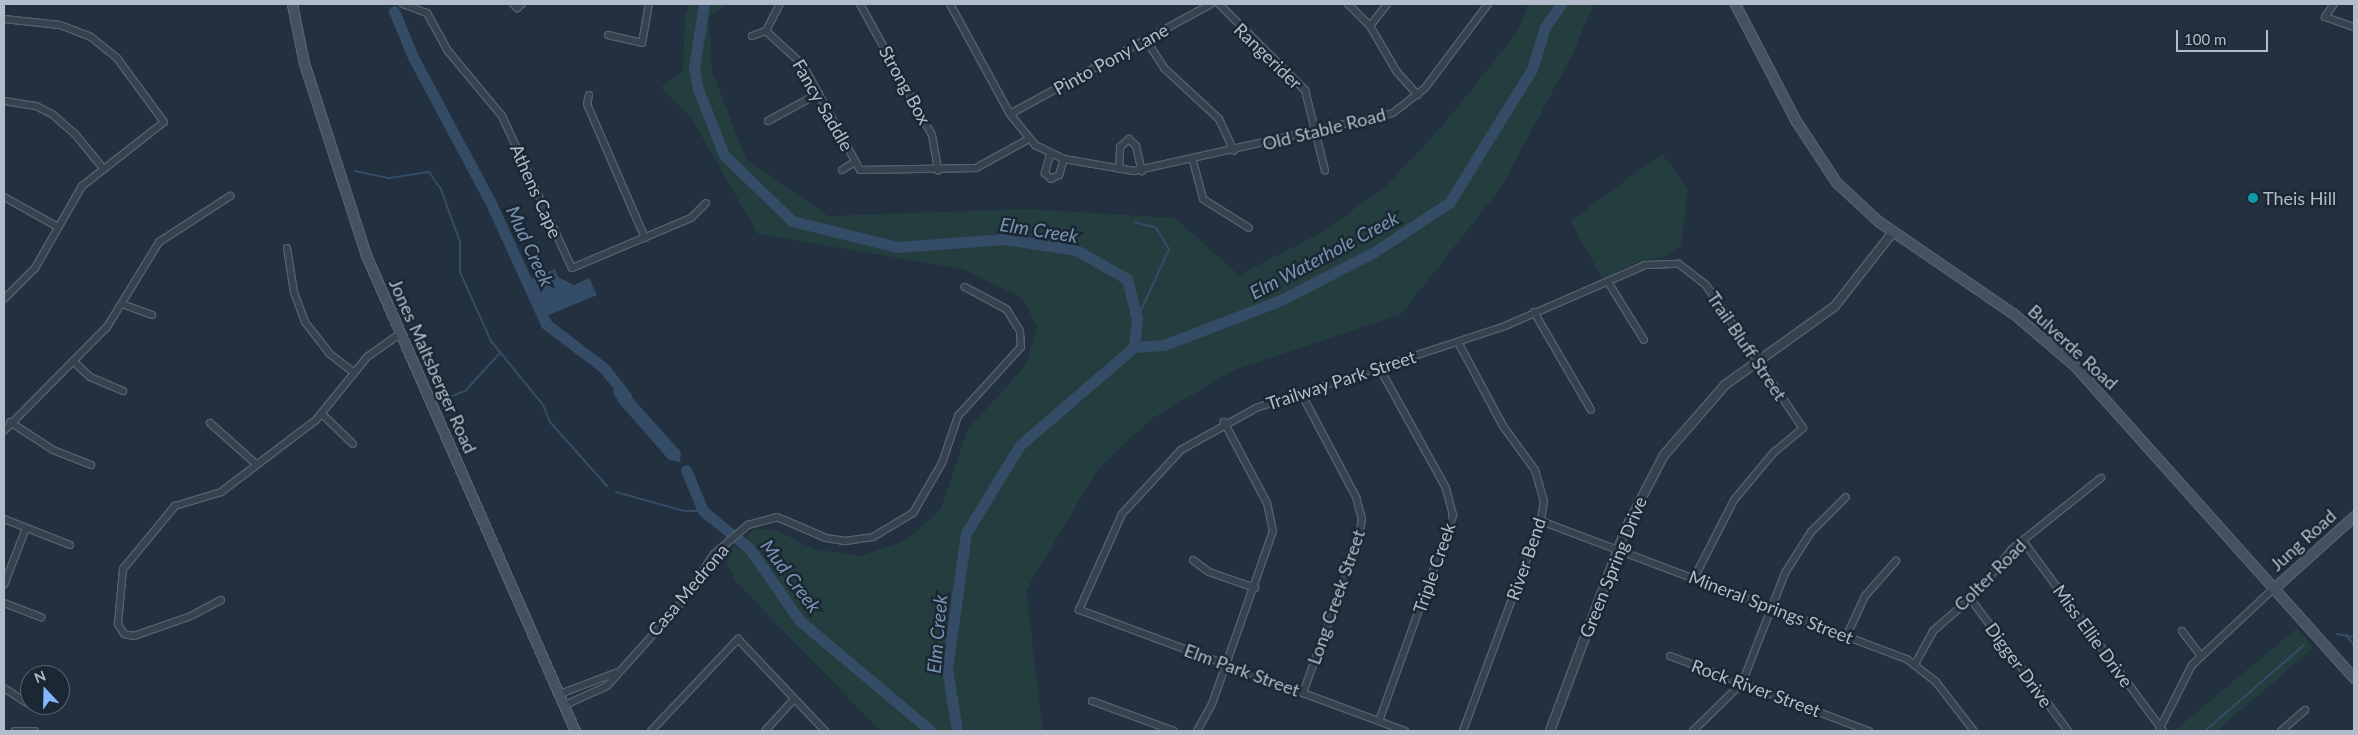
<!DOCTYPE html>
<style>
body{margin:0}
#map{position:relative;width:2358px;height:735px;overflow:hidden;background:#22303f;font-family:Lato,sans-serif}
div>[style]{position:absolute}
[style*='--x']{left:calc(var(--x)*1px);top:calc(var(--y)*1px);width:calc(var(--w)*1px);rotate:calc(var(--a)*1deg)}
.green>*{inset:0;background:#243e40}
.water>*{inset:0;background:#354c67}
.stream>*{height:2px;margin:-1px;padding:0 1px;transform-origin:1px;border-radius:1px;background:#354c67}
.river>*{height:11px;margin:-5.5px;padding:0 5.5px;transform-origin:5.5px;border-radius:5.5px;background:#354c67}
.roads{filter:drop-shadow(1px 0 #555f6d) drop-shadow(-1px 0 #555f6d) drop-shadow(0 1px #555f6d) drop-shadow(0 -1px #555f6d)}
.minor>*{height:6px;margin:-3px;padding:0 3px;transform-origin:3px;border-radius:3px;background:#37424f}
.tertiary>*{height:8px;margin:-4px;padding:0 4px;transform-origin:4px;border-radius:4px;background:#37424f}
.secondary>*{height:9px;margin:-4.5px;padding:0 4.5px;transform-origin:4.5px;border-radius:4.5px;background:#445162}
.dots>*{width:14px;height:14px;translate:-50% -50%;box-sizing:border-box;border:2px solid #1c2734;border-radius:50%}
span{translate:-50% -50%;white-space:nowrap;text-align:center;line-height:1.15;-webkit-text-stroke:5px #1c2734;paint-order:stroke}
.street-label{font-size:18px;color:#b2bcca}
.poi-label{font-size:18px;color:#b2bcca}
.left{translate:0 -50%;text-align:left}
.water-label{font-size:19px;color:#7894b3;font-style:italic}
.frame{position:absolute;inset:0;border:5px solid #b2bcca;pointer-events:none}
.north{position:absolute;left:20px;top:665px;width:50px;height:50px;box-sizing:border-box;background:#1c2734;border:1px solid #586370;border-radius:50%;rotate:339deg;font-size:14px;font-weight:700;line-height:20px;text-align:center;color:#b2bcca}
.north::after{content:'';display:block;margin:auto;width:18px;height:22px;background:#83b7fe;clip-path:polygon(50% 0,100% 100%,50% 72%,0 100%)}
.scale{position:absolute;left:2176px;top:30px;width:92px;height:22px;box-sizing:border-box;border:2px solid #b2bcca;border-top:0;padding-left:6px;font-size:15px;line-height:18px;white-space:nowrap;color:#b2bcca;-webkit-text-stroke:4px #1c2734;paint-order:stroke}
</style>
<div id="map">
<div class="green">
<i style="clip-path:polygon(690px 4px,726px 4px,709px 17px,712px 71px,746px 159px,828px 216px,1027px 209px,1175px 218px,1239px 275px,1317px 235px,1383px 189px,1445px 123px,1517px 32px,1529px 4px,1594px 4px,1571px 57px,1500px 189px,1401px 314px,1234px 370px,1151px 419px,1098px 469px,1026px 590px,1043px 731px,881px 731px,735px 581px,727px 561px,732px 548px,755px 529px,776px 530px,813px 549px,861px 556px,906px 540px,941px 509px,968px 429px,1026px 365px,1037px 326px,1022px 298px,963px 269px,758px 234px,690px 116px,661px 87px,683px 72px,685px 14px)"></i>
<i style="clip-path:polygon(1662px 154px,1688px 189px,1681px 246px,1666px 256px,1638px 262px,1603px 279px,1570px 221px)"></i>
<i style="clip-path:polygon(2297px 628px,2313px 648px,2217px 731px,2174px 731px)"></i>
</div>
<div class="water">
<i style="clip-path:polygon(555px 269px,558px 277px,574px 285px,589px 278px,597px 295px,546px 316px,529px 280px)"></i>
<i style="clip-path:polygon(618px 382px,681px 452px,680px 462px,669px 460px,619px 403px,613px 392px)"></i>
</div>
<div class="stream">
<i style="--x:355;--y:171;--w:35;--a:12"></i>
<i style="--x:389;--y:178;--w:40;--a:-8.5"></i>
<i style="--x:429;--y:172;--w:21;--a:55"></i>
<i style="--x:441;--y:189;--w:56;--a:70.3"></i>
<i style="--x:460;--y:242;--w:30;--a:90"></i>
<i style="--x:460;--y:272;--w:76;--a:65.8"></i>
<i style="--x:491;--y:341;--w:82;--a:50.9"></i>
<i style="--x:543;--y:405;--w:18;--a:68"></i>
<i style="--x:550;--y:422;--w:86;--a:48.3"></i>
<i style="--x:1135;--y:222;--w:22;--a:16"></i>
<i style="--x:1156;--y:228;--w:25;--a:58"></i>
<i style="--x:1169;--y:249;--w:77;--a:114.6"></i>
<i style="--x:444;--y:399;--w:22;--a:-21"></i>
<i style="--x:465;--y:391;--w:52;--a:-47.4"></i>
<i style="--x:616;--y:492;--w:71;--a:15.6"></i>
<i style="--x:684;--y:511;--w:19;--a:0"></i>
<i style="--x:2337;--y:634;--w:17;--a:10"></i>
<i style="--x:2346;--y:635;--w:13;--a:51"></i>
<i style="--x:2205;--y:731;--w:131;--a:-41"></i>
</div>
<div class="river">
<i style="--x:704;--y:4;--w:64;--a:99"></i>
<i style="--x:694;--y:67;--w:22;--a:80"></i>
<i style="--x:698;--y:89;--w:71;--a:68.5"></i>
<i style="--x:724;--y:155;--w:95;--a:44.1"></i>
<i style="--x:792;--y:221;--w:108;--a:13.9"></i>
<i style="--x:897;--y:247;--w:108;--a:-4.2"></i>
<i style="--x:1005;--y:239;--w:72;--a:8.8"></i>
<i style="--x:1076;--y:250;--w:59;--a:29.6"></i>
<i style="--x:1127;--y:279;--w:41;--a:76"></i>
<i style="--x:1137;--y:319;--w:28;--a:96"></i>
<i style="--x:1134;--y:347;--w:150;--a:139.3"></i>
<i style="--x:1020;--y:445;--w:103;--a:121.5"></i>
<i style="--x:966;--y:533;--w:136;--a:98"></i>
<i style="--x:947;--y:668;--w:64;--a:81"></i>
<i style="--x:394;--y:11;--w:50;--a:67.6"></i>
<i style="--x:413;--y:57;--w:163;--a:61.9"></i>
<i style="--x:490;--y:201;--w:135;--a:65.5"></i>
<i style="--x:546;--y:324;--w:73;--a:37.2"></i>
<i style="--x:604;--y:368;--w:36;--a:52"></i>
<i style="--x:1134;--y:347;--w:30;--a:-4"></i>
<i style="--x:1164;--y:345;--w:125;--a:-21"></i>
<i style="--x:1281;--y:300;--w:105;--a:-27.3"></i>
<i style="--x:1374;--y:252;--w:90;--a:-33.2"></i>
<i style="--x:1449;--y:203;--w:158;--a:-58.2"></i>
<i style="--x:1532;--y:69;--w:44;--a:-72.8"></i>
<i style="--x:1545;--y:27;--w:28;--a:-55"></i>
<i style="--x:686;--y:470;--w:44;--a:67.5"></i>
<i style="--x:703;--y:511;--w:59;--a:38.8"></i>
<i style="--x:749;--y:548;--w:89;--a:55.1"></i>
<i style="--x:800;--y:621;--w:171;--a:40"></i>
</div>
<div class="roads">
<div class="minor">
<i style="--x:403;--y:4;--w:26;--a:21"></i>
<i style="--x:427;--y:13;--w:43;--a:61.1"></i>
<i style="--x:448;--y:51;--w:85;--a:50.3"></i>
<i style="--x:502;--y:116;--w:167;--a:65.3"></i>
<i style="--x:572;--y:268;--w:129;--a:-22.8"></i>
<i style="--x:691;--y:218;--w:21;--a:-45"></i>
<i style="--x:513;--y:4;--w:6;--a:45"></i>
<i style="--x:517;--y:8;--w:6;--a:-39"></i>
<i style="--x:860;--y:4;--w:149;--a:61.2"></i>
<i style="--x:932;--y:135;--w:36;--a:80"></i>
<i style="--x:950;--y:4;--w:125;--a:61.4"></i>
<i style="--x:1010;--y:114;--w:40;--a:51"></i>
<i style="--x:1035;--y:145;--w:32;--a:26"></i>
<i style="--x:1064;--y:159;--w:71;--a:9.7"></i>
<i style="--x:1134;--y:171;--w:265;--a:-12.6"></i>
<i style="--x:1393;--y:113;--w:41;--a:-38"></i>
<i style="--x:1425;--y:88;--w:105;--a:-53.1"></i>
<i style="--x:1219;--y:4;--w:122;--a:45"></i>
<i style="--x:1305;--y:90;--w:83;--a:76.1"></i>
<i style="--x:1348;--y:4;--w:31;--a:45"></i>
<i style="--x:1370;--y:26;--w:53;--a:59.6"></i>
<i style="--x:1397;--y:72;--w:31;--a:48"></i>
<i style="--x:2334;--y:4;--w:16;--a:125"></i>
<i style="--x:2325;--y:17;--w:31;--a:19"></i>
<i style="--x:4;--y:19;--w:56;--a:6.1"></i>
<i style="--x:60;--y:25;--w:33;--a:21"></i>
<i style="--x:91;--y:37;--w:33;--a:39"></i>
<i style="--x:117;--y:58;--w:79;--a:53.7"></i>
<i style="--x:164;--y:122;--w:104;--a:142"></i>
<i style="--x:82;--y:186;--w:95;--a:119.8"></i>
<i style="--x:35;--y:268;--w:44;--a:135"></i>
<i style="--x:1370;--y:26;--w:28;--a:-52"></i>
<i style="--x:766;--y:31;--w:50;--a:42.6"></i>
<i style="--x:803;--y:65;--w:119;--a:61.5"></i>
<i style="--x:860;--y:170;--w:116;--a:-1"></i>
<i style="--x:976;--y:168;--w:60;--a:-28.7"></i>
<i style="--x:608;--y:35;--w:35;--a:13"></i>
<i style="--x:642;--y:43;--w:40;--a:-80"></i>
<i style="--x:752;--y:36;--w:15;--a:-20"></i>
<i style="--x:766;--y:31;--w:30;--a:-63"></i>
<i style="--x:1146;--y:40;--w:33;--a:57"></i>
<i style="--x:1164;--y:68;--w:75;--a:42.8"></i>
<i style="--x:1219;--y:119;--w:35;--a:65"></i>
<i style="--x:589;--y:95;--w:9;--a:103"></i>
<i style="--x:587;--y:104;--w:146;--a:66.6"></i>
<i style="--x:4;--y:101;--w:32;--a:9"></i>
<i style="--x:36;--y:106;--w:18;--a:27"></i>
<i style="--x:52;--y:114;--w:30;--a:41"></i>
<i style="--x:75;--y:134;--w:43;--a:50.7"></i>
<i style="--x:1010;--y:114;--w:229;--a:-28.7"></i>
<i style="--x:768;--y:121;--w:58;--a:-28.8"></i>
<i style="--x:1050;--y:155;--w:19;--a:106"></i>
<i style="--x:1045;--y:173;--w:8;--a:45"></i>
<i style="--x:1051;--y:179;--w:9;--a:-27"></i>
<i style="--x:1059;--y:175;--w:17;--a:-73"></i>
<i style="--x:1193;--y:161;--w:39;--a:75"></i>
<i style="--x:1203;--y:199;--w:54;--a:32.2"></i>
<i style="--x:1119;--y:169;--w:22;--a:-87"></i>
<i style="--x:1120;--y:147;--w:12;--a:-42"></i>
<i style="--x:1129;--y:139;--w:10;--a:45"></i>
<i style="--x:1136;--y:146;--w:26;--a:77"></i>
<i style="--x:842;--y:170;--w:15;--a:-32"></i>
<i style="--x:4;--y:197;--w:60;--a:29.1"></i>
<i style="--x:287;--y:248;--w:45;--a:81"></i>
<i style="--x:294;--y:292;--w:32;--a:70"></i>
<i style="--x:305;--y:322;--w:41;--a:52"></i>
<i style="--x:330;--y:354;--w:29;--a:38"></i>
<i style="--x:1608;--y:282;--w:68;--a:58.2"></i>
<i style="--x:122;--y:304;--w:32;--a:20"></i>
<i style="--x:1534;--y:312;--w:113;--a:59.8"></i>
<i style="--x:1458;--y:342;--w:95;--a:61.8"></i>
<i style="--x:1503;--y:426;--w:54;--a:54"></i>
<i style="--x:1535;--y:470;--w:32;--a:74"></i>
<i style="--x:1544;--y:501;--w:20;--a:99"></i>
<i style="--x:1541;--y:521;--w:224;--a:110.4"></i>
<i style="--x:73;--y:361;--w:23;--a:43"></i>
<i style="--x:90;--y:377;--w:36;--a:23"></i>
<i style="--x:1301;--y:393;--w:118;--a:62.1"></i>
<i style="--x:1356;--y:497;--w:23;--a:75"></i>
<i style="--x:1362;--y:519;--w:22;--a:100"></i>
<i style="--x:1358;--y:541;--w:162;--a:109.9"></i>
<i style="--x:322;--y:414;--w:43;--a:44.1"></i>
<i style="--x:10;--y:422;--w:51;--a:33.1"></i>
<i style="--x:53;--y:450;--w:41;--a:21.5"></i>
<i style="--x:210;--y:423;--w:62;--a:41.7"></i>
<i style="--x:4;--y:431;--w:146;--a:-45.3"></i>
<i style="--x:107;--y:327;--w:100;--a:-58.5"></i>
<i style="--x:159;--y:242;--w:85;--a:-32.9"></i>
<i style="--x:4;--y:519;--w:71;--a:21.5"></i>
<i style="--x:1541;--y:521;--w:392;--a:20.7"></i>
<i style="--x:1908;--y:660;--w:36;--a:38"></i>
<i style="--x:1936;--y:682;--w:62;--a:52.2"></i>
<i style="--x:2023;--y:541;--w:236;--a:53.6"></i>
<i style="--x:1193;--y:560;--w:20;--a:37"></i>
<i style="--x:1209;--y:572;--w:49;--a:19.2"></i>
<i style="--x:4;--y:585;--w:61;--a:-68.9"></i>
<i style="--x:1970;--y:598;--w:165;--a:53.6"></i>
<i style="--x:221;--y:600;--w:34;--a:152"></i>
<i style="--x:191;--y:616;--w:60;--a:160.7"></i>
<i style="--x:134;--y:636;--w:10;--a:-169"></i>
<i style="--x:124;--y:634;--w:12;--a:-121"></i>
<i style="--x:118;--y:624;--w:55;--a:-84.8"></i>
<i style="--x:123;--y:569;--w:82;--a:-50.5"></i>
<i style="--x:175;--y:506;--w:48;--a:-16.9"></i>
<i style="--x:221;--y:492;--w:119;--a:-37.2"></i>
<i style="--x:316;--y:420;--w:81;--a:-51"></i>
<i style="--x:367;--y:357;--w:42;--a:-35.2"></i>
<i style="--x:4;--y:603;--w:40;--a:21"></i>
<i style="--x:2182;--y:631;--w:31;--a:53"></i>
<i style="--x:1847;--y:635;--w:43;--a:-65.2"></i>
<i style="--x:1865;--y:596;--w:47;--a:-48.5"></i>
<i style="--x:1670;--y:656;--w:213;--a:20.7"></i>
<i style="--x:1915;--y:664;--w:38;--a:-61"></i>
<i style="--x:1933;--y:631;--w:60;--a:-40.9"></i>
<i style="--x:1978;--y:592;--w:55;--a:-51.7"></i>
<i style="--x:2012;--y:549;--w:114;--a:-38.6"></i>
<i style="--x:4;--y:688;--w:27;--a:33"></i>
<i style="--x:560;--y:694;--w:62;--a:-20.8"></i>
<i style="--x:1092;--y:701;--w:87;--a:20.1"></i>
<i style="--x:565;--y:705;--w:46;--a:-24.3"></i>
<i style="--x:607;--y:686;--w:113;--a:-48.2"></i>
<i style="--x:682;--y:602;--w:58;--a:-56.3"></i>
<i style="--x:714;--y:554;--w:45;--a:-40.5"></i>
<i style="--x:748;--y:525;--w:30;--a:-15"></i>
<i style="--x:777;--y:517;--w:53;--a:23.2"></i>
<i style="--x:826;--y:538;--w:19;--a:9"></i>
<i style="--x:845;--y:541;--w:28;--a:-8"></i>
<i style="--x:873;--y:537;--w:47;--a:-31"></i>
<i style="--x:913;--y:513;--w:58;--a:-59.9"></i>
<i style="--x:942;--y:463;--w:50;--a:-71.2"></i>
<i style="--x:958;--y:416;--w:93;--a:-47.6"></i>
<i style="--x:1021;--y:347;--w:16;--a:-94"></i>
<i style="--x:1020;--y:331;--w:26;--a:-122"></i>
<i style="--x:1006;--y:309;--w:47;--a:-151.8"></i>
<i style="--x:1379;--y:721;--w:219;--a:-70.2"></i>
<i style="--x:1453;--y:515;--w:28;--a:-105"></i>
<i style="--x:1446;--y:488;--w:138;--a:-119"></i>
<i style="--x:2159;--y:730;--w:73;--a:-63.1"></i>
<i style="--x:2192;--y:665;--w:112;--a:-43.2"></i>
<i style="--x:15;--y:731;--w:20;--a:0"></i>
<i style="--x:651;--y:731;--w:127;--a:-46.6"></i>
<i style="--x:738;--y:639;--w:127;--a:46.6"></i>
<i style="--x:765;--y:731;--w:43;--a:-47.8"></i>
<i style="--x:1197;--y:731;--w:31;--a:-61"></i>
<i style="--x:1212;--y:704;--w:183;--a:-70.6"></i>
<i style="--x:1273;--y:531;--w:29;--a:-102"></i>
<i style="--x:1267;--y:503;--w:92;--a:-118"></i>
<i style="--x:1405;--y:731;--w:348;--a:-159.6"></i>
<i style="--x:1079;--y:610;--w:105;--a:-65.9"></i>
<i style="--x:1122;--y:514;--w:87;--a:-47.3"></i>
<i style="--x:1181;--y:450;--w:86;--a:-29.2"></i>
<i style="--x:1256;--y:408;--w:262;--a:-18.2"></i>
<i style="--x:1505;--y:326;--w:153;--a:-23.5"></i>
<i style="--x:1645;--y:265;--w:34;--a:-2"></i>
<i style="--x:1679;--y:264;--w:34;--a:38"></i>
<i style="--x:1706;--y:285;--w:173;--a:55.9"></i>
<i style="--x:1803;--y:428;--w:38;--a:140"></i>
<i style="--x:1774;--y:452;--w:62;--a:129.8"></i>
<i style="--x:1734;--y:500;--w:88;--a:117.1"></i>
<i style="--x:1693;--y:731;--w:69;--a:-44.4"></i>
<i style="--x:1742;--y:683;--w:118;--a:-68.6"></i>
<i style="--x:1785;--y:573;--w:49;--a:-57.6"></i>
<i style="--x:1811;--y:532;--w:49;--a:-45"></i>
<i style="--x:2281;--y:731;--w:32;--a:-41"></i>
</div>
<div class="tertiary">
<i style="--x:1550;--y:731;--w:217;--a:-69.5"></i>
<i style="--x:1626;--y:528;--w:82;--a:-62.5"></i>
<i style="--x:1664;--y:455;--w:93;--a:-48.9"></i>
<i style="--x:1725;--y:385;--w:135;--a:-35.7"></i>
<i style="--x:1835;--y:306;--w:94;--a:-51.9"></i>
</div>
<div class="secondary">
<i style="--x:292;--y:4;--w:60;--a:78.5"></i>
<i style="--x:304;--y:63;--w:202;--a:72.1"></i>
<i style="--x:366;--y:255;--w:520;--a:66.29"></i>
<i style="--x:1735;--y:4;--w:132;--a:62.5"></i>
<i style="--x:1796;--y:121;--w:73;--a:56.7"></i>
<i style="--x:1836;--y:182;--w:57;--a:42.9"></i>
<i style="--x:1878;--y:221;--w:165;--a:34.4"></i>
<i style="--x:2014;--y:314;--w:79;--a:40.4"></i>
<i style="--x:2074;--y:365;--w:420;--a:48.2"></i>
<i style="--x:2274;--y:588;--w:108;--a:-42"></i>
</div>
</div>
<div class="dots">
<i style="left:2253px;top:198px;background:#0f9aa8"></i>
</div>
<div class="street-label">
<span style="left:1268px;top:56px;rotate:44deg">Rangerider</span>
<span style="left:1111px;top:59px;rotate:-29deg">Pinto Pony Lane</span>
<span style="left:905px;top:85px;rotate:61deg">Strong Box</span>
<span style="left:823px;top:105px;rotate:60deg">Fancy Saddle</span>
<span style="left:1324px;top:129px;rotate:-14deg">Old Stable Road</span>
<span style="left:536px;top:191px;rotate:66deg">Athens Cape</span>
<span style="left:1747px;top:346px;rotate:56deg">Trail Bluff Street</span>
<span style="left:2073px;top:347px;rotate:43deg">Bulverde Road</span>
<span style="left:433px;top:366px;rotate:66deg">Jones Maltsberger Road</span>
<span style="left:1341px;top:380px;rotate:-18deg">Trailway Park Street</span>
<span style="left:2303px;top:540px;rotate:-42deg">Jung Road</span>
<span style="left:1526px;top:559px;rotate:-71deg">River Bend</span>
<span style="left:1613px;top:567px;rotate:-68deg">Green Spring Drive</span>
<span style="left:1434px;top:568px;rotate:-71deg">Triple Creek</span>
<span style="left:1990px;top:575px;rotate:-45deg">Colter Road</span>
<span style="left:688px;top:590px;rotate:-50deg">Casa Medrona</span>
<span style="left:1336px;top:597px;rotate:-71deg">Long Creek Street</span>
<span style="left:1771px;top:607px;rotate:21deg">Mineral Springs Street</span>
<span style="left:2093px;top:636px;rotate:54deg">Miss Ellie Drive</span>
<span style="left:2019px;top:665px;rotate:54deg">Digger Drive</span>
<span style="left:1242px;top:670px;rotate:20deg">Elm Park Street</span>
<span style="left:1756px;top:688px;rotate:20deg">Rock River Street</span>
</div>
<div class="poi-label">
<span class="left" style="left:2263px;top:198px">Theis Hill</span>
</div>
<div class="water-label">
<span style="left:1039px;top:230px;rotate:9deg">Elm Creek</span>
<span style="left:530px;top:246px;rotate:65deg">Mud Creek</span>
<span style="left:1324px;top:255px;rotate:-28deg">Elm Waterhole Creek</span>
<span style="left:791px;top:576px;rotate:53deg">Mud Creek</span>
<span style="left:937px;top:634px;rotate:-85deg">Elm Creek</span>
</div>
<div class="frame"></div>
<div class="north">N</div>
<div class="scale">100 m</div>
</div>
